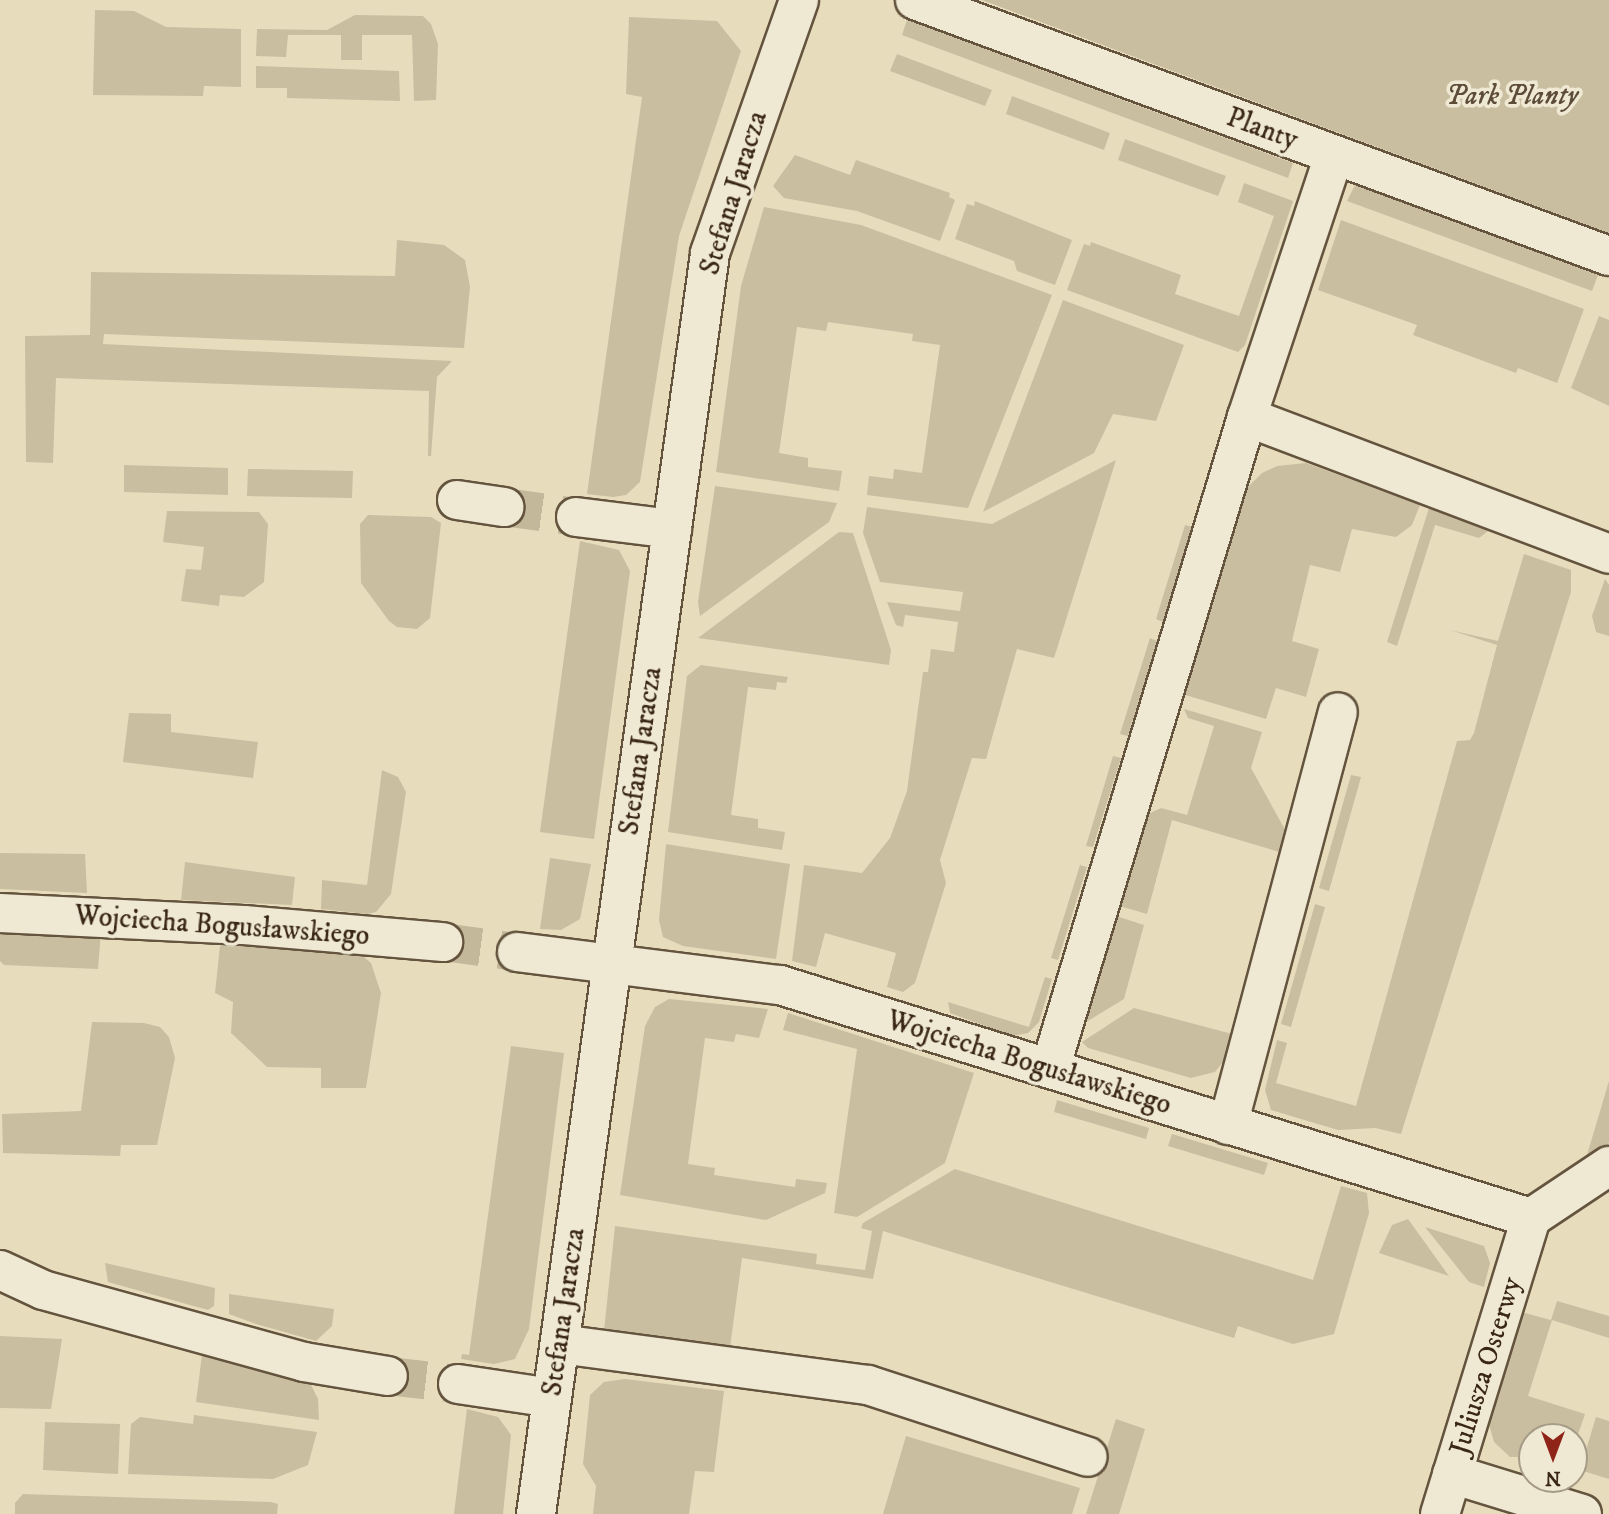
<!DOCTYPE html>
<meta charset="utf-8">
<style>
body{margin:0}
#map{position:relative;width:1609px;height:1514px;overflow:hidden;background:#e7ddbd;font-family:"IM FELL DW Pica",serif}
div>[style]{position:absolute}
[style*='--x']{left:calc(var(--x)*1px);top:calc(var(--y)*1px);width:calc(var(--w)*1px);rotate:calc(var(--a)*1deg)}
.green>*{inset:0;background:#c9bea0}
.minor-tunnel>*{height:38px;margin-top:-19px;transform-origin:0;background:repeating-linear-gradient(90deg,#c4b89b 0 38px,transparent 0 57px)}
.roads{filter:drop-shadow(2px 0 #64543e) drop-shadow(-2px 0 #64543e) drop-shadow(0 2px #64543e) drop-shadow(0 -2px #64543e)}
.minor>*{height:38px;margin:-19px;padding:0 19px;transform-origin:19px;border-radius:19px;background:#efe9d4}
span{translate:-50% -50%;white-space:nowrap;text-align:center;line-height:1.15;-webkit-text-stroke:7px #efe9d4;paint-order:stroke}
.park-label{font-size:28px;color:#5d4c37;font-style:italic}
.street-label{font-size:28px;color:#392614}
.north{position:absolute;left:1518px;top:1423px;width:70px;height:70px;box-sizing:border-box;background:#efe9d4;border:2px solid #a69b87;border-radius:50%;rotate:180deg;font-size:19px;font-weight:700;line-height:28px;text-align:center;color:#392614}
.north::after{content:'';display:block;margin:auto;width:24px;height:32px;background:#8f2418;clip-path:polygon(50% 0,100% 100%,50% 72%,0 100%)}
</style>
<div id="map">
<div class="green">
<i style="clip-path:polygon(982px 0,1609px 0,1609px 233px,1296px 117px)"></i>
<i style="clip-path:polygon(95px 10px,134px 11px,166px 27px,241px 29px,241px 87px,204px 86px,203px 96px,93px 95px)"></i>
<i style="clip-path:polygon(355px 15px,423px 16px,431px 24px,438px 44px,436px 100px,414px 101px,412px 35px,362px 35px,362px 60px,341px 60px,341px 35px,288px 35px,286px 57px,256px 56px,257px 29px,327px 30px)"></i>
<i style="clip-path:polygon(629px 17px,717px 21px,741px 51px,679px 236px,640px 482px,626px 495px,613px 497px,587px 494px,642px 97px,626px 94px)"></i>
<i style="clip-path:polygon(907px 20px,1293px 163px,1288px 178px,902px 35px)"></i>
<i style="clip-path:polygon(897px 54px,992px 90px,985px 106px,890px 71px)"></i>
<i style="clip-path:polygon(256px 66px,399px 71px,400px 101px,287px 98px,287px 88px,256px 88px)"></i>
<i style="clip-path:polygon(1012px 96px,1110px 133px,1104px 150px,1006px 114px)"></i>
<i style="clip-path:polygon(1125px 139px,1226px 176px,1218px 196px,1118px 160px)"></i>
<i style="clip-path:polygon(795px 155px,850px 175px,856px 160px,950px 193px,949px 197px,955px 200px,940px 241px,857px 211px,784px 198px,773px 186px)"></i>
<i style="clip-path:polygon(1244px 183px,1293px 201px,1245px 345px,1238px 352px,1067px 290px,1084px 244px,1090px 246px,1091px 242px,1181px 275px,1175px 294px,1239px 316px,1274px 216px,1238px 202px)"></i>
<i style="clip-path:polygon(1355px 185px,1598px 275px,1592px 291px,1347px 201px)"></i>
<i style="clip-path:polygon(975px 201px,1072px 240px,1055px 285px,1017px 271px,1014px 261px,955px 239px,967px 204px,974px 206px)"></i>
<i style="clip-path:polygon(764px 207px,861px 225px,1052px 295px,968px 508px,867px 495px,869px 476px,893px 479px,894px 469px,922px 473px,940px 345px,912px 341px,913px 334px,828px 322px,826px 331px,797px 327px,779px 453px,808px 458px,808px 467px,842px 471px,839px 491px,716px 472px,741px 286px)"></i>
<i style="clip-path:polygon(1341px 220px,1584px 309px,1557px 383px,1518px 368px,1516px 373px,1413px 335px,1417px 325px,1318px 290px)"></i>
<i style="clip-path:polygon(397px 240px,444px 245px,465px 260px,470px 287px,464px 348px,104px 334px,103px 344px,452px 361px,437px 377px,431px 456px,428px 456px,429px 391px,56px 378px,53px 463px,26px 462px,25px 336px,90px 335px,91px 272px,395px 276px)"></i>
<i style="clip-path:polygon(1063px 300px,1184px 345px,1156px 421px,1113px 414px,1094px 453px,983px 512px)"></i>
<i style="clip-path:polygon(1599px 316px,1609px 320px,1609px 406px,1571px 388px)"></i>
<i style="clip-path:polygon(1116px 460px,1054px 658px,1017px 649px,986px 759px,972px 758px,940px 860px,946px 883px,915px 983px,903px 992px,887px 987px,896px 953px,825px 933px,816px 967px,792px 961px,804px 865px,862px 873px,890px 838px,907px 791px,923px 672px,928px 672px,931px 649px,954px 652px,958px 622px,905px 615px,903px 627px,896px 625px,887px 602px,960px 611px,963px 592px,880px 582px,863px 533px,867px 507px,992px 524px)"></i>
<i style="clip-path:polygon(1306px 463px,1420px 505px,1412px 525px,1396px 537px,1352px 529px,1340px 572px,1310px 565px,1292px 641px,1319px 649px,1306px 697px,1276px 688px,1266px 719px,1182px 694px,1240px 495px,1262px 473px,1277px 466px)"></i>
<i style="clip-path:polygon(124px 465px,228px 468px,228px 495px,124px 492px)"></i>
<i style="clip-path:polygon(248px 469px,353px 471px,352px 498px,247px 496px)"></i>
<i style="clip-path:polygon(715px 486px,837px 503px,829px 522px,700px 616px,698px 602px)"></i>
<i style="clip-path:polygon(1429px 508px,1488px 531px,1479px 538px,1435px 525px,1397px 646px,1387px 642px)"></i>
<i style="clip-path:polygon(167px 511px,259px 512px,268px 524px,264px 582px,244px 597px,220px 595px,219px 606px,181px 601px,186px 569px,201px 570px,204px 547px,163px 542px)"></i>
<i style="clip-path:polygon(368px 515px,431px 517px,441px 523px,430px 618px,417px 629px,397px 627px,389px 621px,361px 583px,360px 524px)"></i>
<i style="clip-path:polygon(1185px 525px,1192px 527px,1163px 622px,1156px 619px)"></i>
<i style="clip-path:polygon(839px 532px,853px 533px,891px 650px,889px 665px,698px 638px)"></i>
<i style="clip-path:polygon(580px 541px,619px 550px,630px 571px,594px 839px,540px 832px)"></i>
<i style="clip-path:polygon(1524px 554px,1571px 570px,1571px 592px,1401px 1134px,1375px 1128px,1338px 1130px,1271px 1110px,1265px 1090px,1277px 1040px,1287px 1043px,1276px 1083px,1356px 1106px,1457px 741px,1470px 740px,1474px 733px,1497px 645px,1450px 630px,1498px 641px)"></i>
<i style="clip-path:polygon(1605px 579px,1609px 585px,1609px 636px,1596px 632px,1592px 616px)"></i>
<i style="clip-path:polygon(1150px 638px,1157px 641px,1128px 736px,1120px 734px)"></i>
<i style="clip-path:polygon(701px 665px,788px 677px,786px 683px,777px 682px,776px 690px,748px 687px,731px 815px,758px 819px,758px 828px,785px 832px,782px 850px,668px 832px,687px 676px)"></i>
<i style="clip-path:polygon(1184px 709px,1262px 732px,1251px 768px,1288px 835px,1286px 854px,1172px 820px,1147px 914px,1116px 905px,1144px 816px,1161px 808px,1187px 815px,1214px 726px,1188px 718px)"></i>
<i style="clip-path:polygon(129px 713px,171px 714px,171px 732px,258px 742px,253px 778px,123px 762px)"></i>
<i style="clip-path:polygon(1113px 756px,1121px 758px,1093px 847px,1086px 846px)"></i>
<i style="clip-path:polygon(382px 770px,398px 777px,406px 792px,391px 894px,376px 912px,367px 914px,321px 909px,322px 880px,367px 885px)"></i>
<i style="clip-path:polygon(1351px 775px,1361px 777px,1329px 891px,1319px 888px)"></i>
<i style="clip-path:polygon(666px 844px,790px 864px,776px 959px,683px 946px,663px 937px,659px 920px)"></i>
<i style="clip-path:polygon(0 853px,85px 854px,87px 893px,0 889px)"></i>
<i style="clip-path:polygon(550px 858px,591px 864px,580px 919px,561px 930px,540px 929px)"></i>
<i style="clip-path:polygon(185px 862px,295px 877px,292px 905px,181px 900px)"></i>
<i style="clip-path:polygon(1080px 865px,1087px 867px,1058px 960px,1051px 958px)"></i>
<i style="clip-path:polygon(1315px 904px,1325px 907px,1291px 1027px,1281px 1024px)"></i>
<i style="clip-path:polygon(1113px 915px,1144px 925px,1124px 999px,1078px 1027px)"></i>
<i style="clip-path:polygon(8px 928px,101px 931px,98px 969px,4px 965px,0 961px,0 935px)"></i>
<i style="clip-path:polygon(226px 941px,359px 953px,371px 963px,381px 993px,366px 1088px,321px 1088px,321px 1068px,267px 1067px,231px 1033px,233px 1002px,215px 993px,220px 946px)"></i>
<i style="clip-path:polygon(1045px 977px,1052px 979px,1039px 1022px,1028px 1033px,1012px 1036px,950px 1013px,948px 1002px,1029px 1027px)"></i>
<i style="clip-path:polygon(669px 999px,768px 1009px,759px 1038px,736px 1034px,734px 1042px,705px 1038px,688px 1164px,715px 1168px,714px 1175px,795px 1187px,796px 1179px,827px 1183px,825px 1193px,766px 1220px,620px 1195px,645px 1026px,655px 1007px)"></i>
<i style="clip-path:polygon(1134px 1008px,1236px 1035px,1231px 1052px,1215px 1072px,1191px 1078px,1088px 1048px,1082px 1042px)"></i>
<i style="clip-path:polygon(788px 1013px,974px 1073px,945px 1163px,857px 1217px,834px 1213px,857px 1049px,783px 1030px)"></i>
<i style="clip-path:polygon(92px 1022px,144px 1023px,160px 1027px,169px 1037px,175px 1058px,157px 1145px,121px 1145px,120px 1156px,3px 1153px,2px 1114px,81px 1111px)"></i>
<i style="clip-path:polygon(511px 1046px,564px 1053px,529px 1329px,515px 1359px,494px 1364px,461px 1359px,462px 1354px,469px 1355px)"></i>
<i style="clip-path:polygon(1609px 1081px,1609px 1143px,1584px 1165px)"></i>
<i style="clip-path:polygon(1057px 1100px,1149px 1128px,1146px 1139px,1054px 1112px)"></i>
<i style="clip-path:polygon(1172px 1134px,1268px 1163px,1264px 1175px,1168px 1146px)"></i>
<i style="clip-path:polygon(955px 1169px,1313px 1280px,1341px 1186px,1367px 1193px,1369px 1213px,1334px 1334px,1293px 1344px,1238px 1326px,1234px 1338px,883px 1231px,873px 1279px,742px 1258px,729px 1355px,604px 1331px,615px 1226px,817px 1254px,816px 1264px,865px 1270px,872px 1231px,861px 1228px,863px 1223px)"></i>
<i style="clip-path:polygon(1408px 1219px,1449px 1276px,1379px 1253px,1392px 1225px)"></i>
<i style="clip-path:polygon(1425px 1227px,1484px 1246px,1490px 1263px,1484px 1287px,1469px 1282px)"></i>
<i style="clip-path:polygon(105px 1263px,215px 1288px,214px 1306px,208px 1310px,108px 1282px)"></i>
<i style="clip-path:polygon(229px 1294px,334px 1309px,332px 1326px,316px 1341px,256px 1324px,229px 1314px)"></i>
<i style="clip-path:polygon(1557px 1301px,1609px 1316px,1609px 1338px,1552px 1320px,1528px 1396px,1585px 1414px,1574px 1446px,1574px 1437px,1532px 1437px,1532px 1457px,1510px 1457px,1494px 1442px,1488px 1421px,1521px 1312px,1551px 1320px)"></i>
<i style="clip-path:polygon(0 1336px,62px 1339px,51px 1409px,0 1408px)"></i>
<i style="clip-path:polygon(203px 1347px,309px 1381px,318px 1399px,319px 1420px,196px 1402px)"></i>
<i style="clip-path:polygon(625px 1379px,724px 1391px,714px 1472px,695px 1471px,689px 1514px,593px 1514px,596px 1486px,583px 1464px,590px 1395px,604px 1382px)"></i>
<i style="clip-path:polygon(467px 1409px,498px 1417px,511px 1435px,503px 1514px,454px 1514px)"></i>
<i style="clip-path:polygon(194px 1415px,317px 1432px,308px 1465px,273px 1479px,128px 1474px,131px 1424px,140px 1417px,193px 1424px)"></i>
<i style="clip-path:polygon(1596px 1417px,1609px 1421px,1609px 1479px,1580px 1470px)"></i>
<i style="clip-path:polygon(1116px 1419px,1145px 1429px,1119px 1514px,1086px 1514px)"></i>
<i style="clip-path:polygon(45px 1422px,120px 1424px,118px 1474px,43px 1470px)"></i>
<i style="clip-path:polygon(906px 1436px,1080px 1488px,1072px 1514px,883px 1514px)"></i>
<i style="clip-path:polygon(23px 1494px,271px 1502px,278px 1504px,277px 1514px,15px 1514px,15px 1503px)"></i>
</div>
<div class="minor-tunnel">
<i style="--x:504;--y:507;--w:73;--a:7.9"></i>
<i style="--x:443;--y:942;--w:75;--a:7.7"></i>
<i style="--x:388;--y:1376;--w:70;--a:6.5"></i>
</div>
<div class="roads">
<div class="minor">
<i style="--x:915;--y:0;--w:740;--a:20.25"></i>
<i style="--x:1247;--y:417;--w:387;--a:20.7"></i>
<i style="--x:457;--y:500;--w:48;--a:8.5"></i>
<i style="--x:576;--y:517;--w:97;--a:7.1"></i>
<i style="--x:0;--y:913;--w:244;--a:2.8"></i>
<i style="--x:244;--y:925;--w:200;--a:4.9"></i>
<i style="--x:517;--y:952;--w:265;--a:7.2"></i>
<i style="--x:780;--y:985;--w:786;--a:17.24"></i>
<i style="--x:1050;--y:1069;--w:681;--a:-73.19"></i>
<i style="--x:1247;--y:417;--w:275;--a:-71.6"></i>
<i style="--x:1228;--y:1125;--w:427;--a:-75.1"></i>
<i style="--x:1531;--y:1218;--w:94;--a:-33.7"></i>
<i style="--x:0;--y:1270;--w:47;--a:24.9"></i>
<i style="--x:43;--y:1290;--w:271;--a:15.4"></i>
<i style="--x:304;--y:1362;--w:85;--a:9.5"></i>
<i style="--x:560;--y:1344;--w:311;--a:7.6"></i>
<i style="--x:868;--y:1385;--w:231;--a:18.1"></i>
<i style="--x:458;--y:1384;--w:95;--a:8.5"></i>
<i style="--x:1452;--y:1474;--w:136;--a:17.1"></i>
<i style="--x:536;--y:1514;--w:1273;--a:-82.14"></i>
<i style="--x:710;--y:253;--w:268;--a:-70.6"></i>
<i style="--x:1440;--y:1514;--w:310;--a:-72.9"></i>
</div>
</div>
<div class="park-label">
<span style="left:1512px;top:96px">Park Planty</span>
</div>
<div class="street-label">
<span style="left:1262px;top:129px;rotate:20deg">Planty</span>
<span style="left:734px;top:193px;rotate:-73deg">Stefana Jaracza</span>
<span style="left:641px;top:751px;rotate:-82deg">Stefana Jaracza</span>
<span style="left:222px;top:926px;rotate:4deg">Wojciecha Bogusławskiego</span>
<span style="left:1029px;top:1063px;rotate:17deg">Wojciecha Bogusławskiego</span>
<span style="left:564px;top:1312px;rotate:-82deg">Stefana Jaracza</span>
<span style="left:1486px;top:1366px;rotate:-73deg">Juliusza Osterwy</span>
</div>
<div class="north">N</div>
</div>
